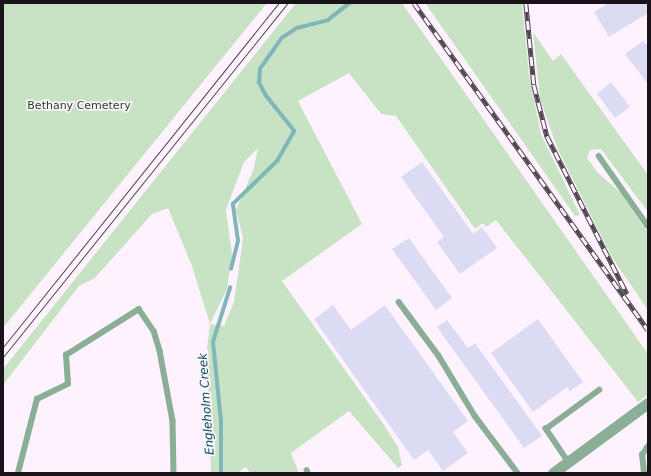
<!DOCTYPE html>
<style>
body{margin:0}
#map{position:relative;width:651px;height:476px;overflow:hidden;background:#fef2fe;font-family:"DejaVu Sans",sans-serif}
div>[style]{position:absolute}
[style*='--x']{left:calc(var(--x)*1px);top:calc(var(--y)*1px);width:calc(var(--w)*1px);rotate:calc(var(--a)*1deg)}
.green>*{inset:0;background:#c7e3c3}
.stream>*{height:3.5px;margin:-1.75px;padding:0 1.75px;transform-origin:1.75px;border-radius:1.75px;background:#80b5ba}
.building>*{inset:0;background:#dbdbf4}
.lane>*{height:5.5px;margin:-2.75px;padding:0 2.75px;transform-origin:2.75px;border-radius:2.75px;background:#8aae96}
.street>*{height:11px;margin:-5.5px;padding:0 5.5px;transform-origin:5.5px;border-radius:5.5px;background:#8aae96}
.tram>*{height:1px;margin:-0.5px;padding:0 0.5px;transform-origin:0.5px;border-radius:0.5px;background:#4e464e}
.rail>*{height:4.5px;margin-top:-2.25px;transform-origin:0;background:repeating-linear-gradient(90deg,#fef2fe 0 9px,#4e464e 0 18px);box-sizing:border-box;border-block:1px solid #4e464e}
span{translate:-50% -50%;white-space:nowrap;text-align:center;line-height:1.15;-webkit-text-stroke:3.5px #fef2fe;paint-order:stroke}
.park-label{font-size:11px;color:#20481b}
.water-label{font-size:12px;color:#04555c;font-style:italic}
.frame{position:absolute;inset:0;border:4px solid #1a131a;pointer-events:none}
</style>
<div id="map">
<div class="green">
<i style="clip-path:polygon(3px 3px,267px 3px,3px 328px)"></i>
<i style="clip-path:polygon(evenodd,296px 3px,402px 3px,648px 354px,648px 394px,638px 402px,496px 220px,486px 227px,483px 223px,475px 229px,396px 116px,381px 114px,349px 73px,298px 101px,362px 224px,282px 281px,384px 425px,398px 447px,402px 465px,398px 468px,349px 411px,291px 453px,299px 473px,250px 473px,246px 467px,238px 473px,211px 473px,207px 348px,210px 324px,192px 266px,168px 208px,152px 214px,95px 278px,79px 286px,3px 385px,3px 369px,296px 3px,258px 148px,254px 168px,236px 210px,243px 238px,234px 302px,224px 326px,210px 324px,227px 289px,232px 254px,226px 210px,244px 162px,258px 148px)"></i>
<i style="clip-path:polygon(425px 3px,522px 3px,529px 75px,541px 134px,580px 215px,575px 216px)"></i>
<i style="clip-path:polygon(533px 32px,553px 61px,561px 54px,648px 175px,648px 212px,601px 149px,590px 150px,587px 158px,598px 173px,620px 192px,648px 233px,648px 310px,613px 259px,558px 150px,540px 99px)"></i>
</div>
<div class="stream">
<i style="--x:231;--y:269;--w:29;--a:-76"></i>
<i style="--x:238;--y:241;--w:37;--a:-98"></i>
<i style="--x:233;--y:204;--w:62;--a:-44.3"></i>
<i style="--x:277;--y:161;--w:34;--a:-60"></i>
<i style="--x:294;--y:131;--w:45;--a:-128.7"></i>
<i style="--x:266;--y:96;--w:15;--a:-118"></i>
<i style="--x:259;--y:83;--w:14;--a:-86"></i>
<i style="--x:260;--y:69;--w:38;--a:-55"></i>
<i style="--x:282;--y:38;--w:18;--a:-34"></i>
<i style="--x:297;--y:28;--w:32;--a:-14"></i>
<i style="--x:328;--y:20;--w:28;--a:-38"></i>
<i style="--x:221;--y:473;--w:51;--a:-90"></i>
<i style="--x:221;--y:422;--w:80;--a:-95.7"></i>
<i style="--x:213;--y:342;--w:57;--a:-72.5"></i>
</div>
<div class="building">
<i style="clip-path:polygon(608px 3px,648px 3px,648px 13px,609px 37px,594px 12px)"></i>
<i style="clip-path:polygon(643px 41px,648px 46px,648px 84px,625px 54px)"></i>
<i style="clip-path:polygon(611px 82px,630px 107px,615px 118px,597px 94px)"></i>
<i style="clip-path:polygon(422px 162px,473px 234px,482px 227px,497px 248px,460px 274px,437px 242px,444px 237px,401px 177px)"></i>
<i style="clip-path:polygon(409px 238px,452px 298px,436px 310px,392px 249px)"></i>
<i style="clip-path:polygon(333px 305px,351px 330px,385px 305px,468px 421px,453px 432px,468px 453px,443px 471px,428px 450px,414px 460px,314px 319px)"></i>
<i style="clip-path:polygon(538px 319px,583px 382px,570px 391px,567px 387px,533px 412px,491px 353px)"></i>
<i style="clip-path:polygon(447px 320px,468px 348px,475px 343px,542px 436px,524px 448px,437px 327px)"></i>
</div>
<div class="lane">
<i style="--x:599;--y:156;--w:85;--a:55"></i>
<i style="--x:399;--y:302;--w:67;--a:53.5"></i>
<i style="--x:439;--y:356;--w:70;--a:59"></i>
<i style="--x:475;--y:416;--w:71;--a:53"></i>
<i style="--x:568;--y:462;--w:40;--a:-124"></i>
<i style="--x:546;--y:429;--w:66;--a:-36.3"></i>
<i style="--x:307;--y:470;--w:3;--a:72"></i>
<i style="--x:18;--y:473;--w:76;--a:-75.6"></i>
<i style="--x:37;--y:399;--w:34;--a:-26"></i>
<i style="--x:68;--y:384;--w:29;--a:-94"></i>
<i style="--x:66;--y:355;--w:86;--a:-32.2"></i>
<i style="--x:139;--y:309;--w:27;--a:56"></i>
<i style="--x:154;--y:331;--w:21;--a:73"></i>
<i style="--x:160;--y:351;--w:71;--a:79.5"></i>
<i style="--x:173;--y:421;--w:52;--a:88.9"></i>
<i style="--x:644;--y:473;--w:18;--a:-96"></i>
<i style="--x:642;--y:455;--w:11;--a:-56"></i>
</div>
<div class="street">
<i style="--x:553;--y:473;--w:118;--a:-36.4"></i>
</div>
<div class="tram">
<i style="--x:3;--y:347;--w:441;--a:-51.3"></i>
<i style="--x:3;--y:357;--w:454;--a:-51.2"></i>
</div>
<div class="rail">
<i style="--x:414;--y:3;--w:402;--a:54.4"></i>
<i style="--x:526;--y:3;--w:82;--a:84.4"></i>
<i style="--x:534;--y:85;--w:53;--a:75.7"></i>
<i style="--x:547;--y:136;--w:177;--a:63.1"></i>
</div>
<div class="park-label">
<span style="left:79px;top:106px">Bethany Cemetery</span>
</div>
<div class="water-label">
<span style="left:207px;top:404px;rotate:-94deg">Engleholm Creek</span>
</div>
<div class="frame"></div>
</div>
